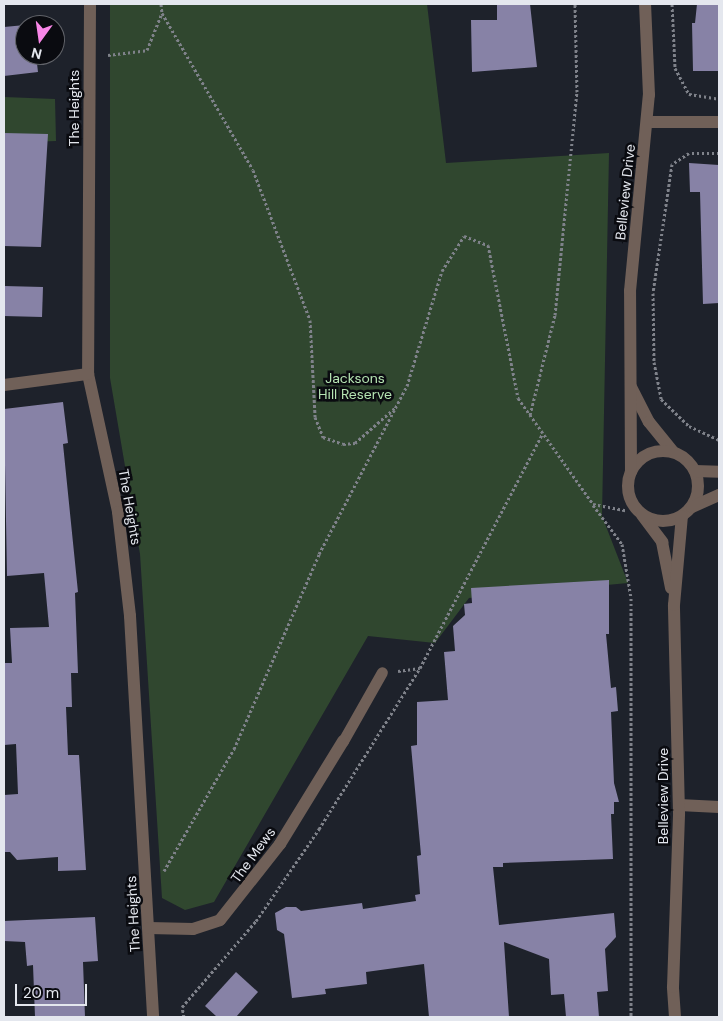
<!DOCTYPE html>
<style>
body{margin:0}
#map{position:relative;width:723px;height:1021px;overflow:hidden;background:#1e222b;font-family:"DM Sans",sans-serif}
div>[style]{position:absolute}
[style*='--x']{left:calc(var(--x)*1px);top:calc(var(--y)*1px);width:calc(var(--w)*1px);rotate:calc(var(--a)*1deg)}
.green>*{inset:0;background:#30472f}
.building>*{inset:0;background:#8782a6}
.path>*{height:3px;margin-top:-1.5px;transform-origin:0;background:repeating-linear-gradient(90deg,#7f828a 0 2.5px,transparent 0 5px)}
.lane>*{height:11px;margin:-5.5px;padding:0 5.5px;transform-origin:5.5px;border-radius:5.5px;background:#706058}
.street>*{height:12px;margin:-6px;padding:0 6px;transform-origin:6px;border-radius:6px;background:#706058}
.street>.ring{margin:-6px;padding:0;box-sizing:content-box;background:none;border:12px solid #706058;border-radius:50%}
span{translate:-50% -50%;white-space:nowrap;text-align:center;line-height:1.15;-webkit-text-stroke:5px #0a0b10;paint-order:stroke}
.street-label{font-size:14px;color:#e4e7ee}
.park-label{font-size:14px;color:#b6e5b3}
.frame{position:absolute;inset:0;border:5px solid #e4e7ee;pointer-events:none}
.north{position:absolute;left:15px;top:15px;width:50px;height:50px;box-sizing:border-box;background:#0a0b10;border:1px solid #616369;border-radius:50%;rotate:194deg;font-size:14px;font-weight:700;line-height:20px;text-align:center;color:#e4e7ee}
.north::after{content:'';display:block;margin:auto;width:18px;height:22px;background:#f987e8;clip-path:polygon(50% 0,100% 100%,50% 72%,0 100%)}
.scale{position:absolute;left:15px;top:984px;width:72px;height:22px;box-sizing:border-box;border:2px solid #e4e7ee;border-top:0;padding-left:6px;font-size:15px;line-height:18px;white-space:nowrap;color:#e4e7ee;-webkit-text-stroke:4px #0a0b10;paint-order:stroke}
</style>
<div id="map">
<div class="green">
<i style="clip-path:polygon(110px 4px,427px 4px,446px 163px,609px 153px,602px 516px,628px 583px,469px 598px,435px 643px,368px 636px,214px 902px,185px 910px,162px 898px,140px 554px,110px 378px)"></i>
<i style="clip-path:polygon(4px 97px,55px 99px,56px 141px,4px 143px)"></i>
</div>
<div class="building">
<i style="clip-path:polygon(497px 4px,530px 4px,537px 67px,472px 72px,471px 20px,497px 20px)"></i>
<i style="clip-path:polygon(697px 4px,719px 4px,719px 71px,693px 71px,692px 23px,695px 23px)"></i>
<i style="clip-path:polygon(25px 25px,25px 55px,36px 55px,38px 72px,4px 76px,4px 27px)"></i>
<i style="clip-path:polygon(4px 133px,48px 134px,41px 247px,4px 246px)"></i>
<i style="clip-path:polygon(689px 163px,719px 165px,719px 303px,703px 304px,700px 192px,690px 192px)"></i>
<i style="clip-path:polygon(4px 286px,43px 287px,42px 317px,4px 316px)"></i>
<i style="clip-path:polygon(63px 402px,68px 443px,63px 444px,78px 592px,75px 593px,78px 673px,71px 673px,72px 707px,66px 707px,68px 755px,79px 755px,86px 870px,58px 871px,58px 857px,17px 860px,10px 852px,4px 852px,4px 795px,18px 794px,16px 744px,4px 745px,4px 663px,12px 663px,10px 628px,49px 627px,44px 573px,7px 576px,4px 409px)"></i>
<i style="clip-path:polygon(609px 580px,609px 634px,606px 634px,611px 688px,616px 687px,618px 711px,611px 712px,614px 783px,619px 802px,614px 802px,614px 814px,611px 814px,613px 859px,503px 863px,503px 867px,493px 867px,499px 925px,614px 913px,616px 937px,605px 949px,608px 991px,597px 992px,599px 1017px,566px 1017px,564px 994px,551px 995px,549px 959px,504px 942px,509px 1017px,429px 1017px,424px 964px,366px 972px,367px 984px,325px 989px,326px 994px,292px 998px,284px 934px,277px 930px,275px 913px,286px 907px,296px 907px,301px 911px,362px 903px,363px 909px,416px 901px,415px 895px,420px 894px,417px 856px,421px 855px,411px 746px,417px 745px,417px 702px,448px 700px,444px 652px,455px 651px,453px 626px,465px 615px,464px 604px,472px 603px,471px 588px)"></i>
<i style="clip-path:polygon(95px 917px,98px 961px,83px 962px,85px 1017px,35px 1017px,33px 965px,27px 966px,25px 942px,4px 941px,4px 921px)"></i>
<i style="clip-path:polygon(236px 972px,258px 992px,236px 1017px,217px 1017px,205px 1006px)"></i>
</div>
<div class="path">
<i style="--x:161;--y:4;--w:9;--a:84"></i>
<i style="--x:162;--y:13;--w:181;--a:59.9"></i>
<i style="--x:253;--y:170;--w:160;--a:69.2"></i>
<i style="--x:310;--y:320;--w:97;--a:87"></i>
<i style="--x:315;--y:417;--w:22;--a:68"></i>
<i style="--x:323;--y:437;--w:21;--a:19"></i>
<i style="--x:343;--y:444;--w:12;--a:-5"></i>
<i style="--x:355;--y:443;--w:55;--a:-41.3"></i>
<i style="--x:672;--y:4;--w:64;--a:87.3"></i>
<i style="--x:675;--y:68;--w:30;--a:62"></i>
<i style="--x:689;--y:94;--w:30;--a:9"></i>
<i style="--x:108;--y:55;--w:39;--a:-7"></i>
<i style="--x:147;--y:50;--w:40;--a:-68"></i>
<i style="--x:719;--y:153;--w:30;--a:180"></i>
<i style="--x:689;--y:153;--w:20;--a:147"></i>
<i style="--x:672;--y:164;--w:130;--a:98.4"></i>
<i style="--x:653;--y:293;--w:69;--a:89.2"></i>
<i style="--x:654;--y:362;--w:38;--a:79"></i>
<i style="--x:661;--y:399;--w:39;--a:44"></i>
<i style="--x:689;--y:426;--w:33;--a:25"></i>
<i style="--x:530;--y:415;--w:103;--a:-76"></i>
<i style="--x:555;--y:315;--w:224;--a:-84.4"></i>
<i style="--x:577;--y:92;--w:88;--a:-91.3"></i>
<i style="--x:593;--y:505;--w:49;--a:53.4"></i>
<i style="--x:622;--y:544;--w:55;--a:80.5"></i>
<i style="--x:631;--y:598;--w:419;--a:90"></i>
<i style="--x:398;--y:671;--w:22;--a:-8"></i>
<i style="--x:420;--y:668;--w:265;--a:-62.4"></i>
<i style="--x:164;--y:871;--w:141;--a:-60.2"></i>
<i style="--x:234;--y:749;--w:213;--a:-66.4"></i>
<i style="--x:319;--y:554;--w:190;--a:-62.4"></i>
<i style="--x:407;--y:386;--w:120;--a:-73.1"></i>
<i style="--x:442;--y:271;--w:41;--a:-57.8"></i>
<i style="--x:464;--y:236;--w:26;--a:21"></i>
<i style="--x:488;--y:245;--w:156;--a:78.9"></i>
<i style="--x:518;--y:398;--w:130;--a:54.7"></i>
<i style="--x:593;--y:504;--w:33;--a:11"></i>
<i style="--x:184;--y:1017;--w:10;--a:-101"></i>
<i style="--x:182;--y:1007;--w:113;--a:-49.3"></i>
<i style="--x:256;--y:921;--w:112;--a:-55.6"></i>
<i style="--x:319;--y:829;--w:190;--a:-57.9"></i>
</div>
<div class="lane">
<i style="--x:343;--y:741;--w:79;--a:-60.5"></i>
</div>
<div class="street">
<i style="--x:90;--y:4;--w:370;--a:90.3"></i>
<i style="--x:88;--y:374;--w:141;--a:77.7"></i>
<i style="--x:118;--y:512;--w:105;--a:83.4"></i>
<i style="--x:130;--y:616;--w:402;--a:86.7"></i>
<i style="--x:647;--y:122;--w:72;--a:0"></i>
<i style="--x:4;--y:385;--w:85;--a:-7.5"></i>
<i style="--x:631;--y:387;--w:39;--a:63"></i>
<i style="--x:649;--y:422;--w:38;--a:51"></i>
<i class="ring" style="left:628px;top:451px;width:58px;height:58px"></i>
<i style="--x:695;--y:471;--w:24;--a:2"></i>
<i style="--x:631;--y:472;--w:181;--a:-90.3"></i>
<i style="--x:630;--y:291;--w:197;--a:-84.5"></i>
<i style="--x:649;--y:95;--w:91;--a:-92.5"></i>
<i style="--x:692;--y:507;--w:30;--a:-24"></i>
<i style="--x:642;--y:515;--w:34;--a:53"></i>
<i style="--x:662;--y:542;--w:47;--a:78.9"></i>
<i style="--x:679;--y:805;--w:40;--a:2.9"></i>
<i style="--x:149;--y:928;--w:44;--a:1.3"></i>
<i style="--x:193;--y:929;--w:28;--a:-18"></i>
<i style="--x:220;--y:920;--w:97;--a:-51.7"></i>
<i style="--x:280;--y:844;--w:121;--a:-58.5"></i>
<i style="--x:675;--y:1017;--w:30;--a:-94"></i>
<i style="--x:673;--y:987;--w:174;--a:-88"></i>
<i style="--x:679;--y:813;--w:208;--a:-91.4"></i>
<i style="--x:674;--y:605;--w:89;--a:-84.9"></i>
</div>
<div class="street-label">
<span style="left:74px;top:108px;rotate:-90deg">The Heights</span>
<span style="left:625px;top:192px;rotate:-84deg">Belleview Drive</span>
<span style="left:130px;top:507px;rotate:80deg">The Heights</span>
<span style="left:663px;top:796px;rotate:-90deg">Belleview Drive</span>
<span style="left:253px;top:855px;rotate:-54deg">The Mews</span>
<span style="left:133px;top:914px;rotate:-93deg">The Heights</span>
</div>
<div class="park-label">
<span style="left:355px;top:386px">Jacksons<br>Hill Reserve</span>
</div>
<div class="frame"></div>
<div class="north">N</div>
<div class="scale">20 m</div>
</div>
